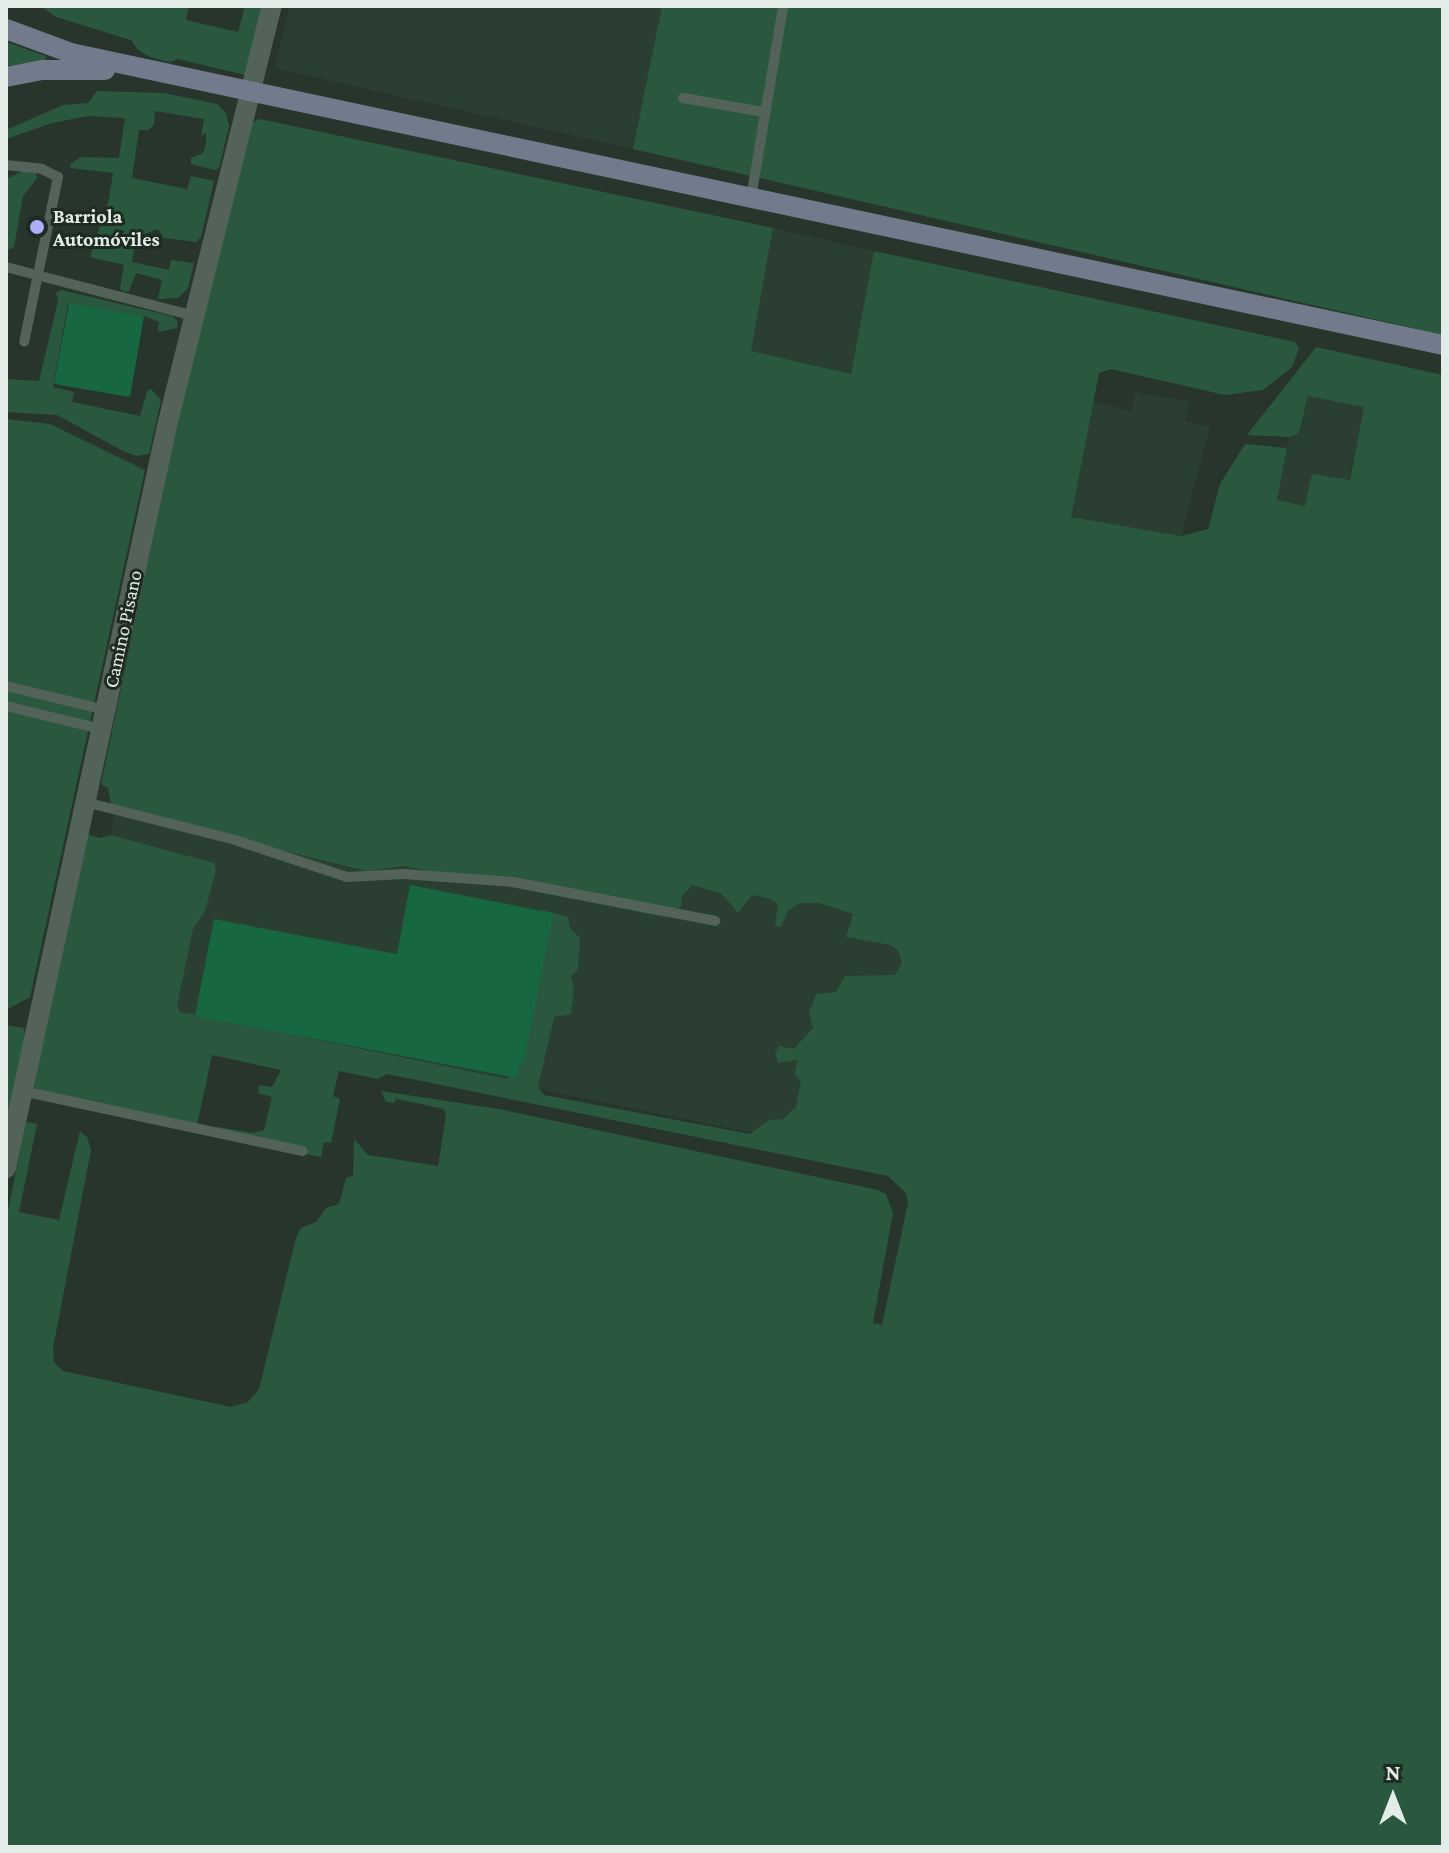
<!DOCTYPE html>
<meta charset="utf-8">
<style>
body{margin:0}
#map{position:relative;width:1449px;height:1853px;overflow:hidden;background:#28352c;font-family:"Crimson Pro",serif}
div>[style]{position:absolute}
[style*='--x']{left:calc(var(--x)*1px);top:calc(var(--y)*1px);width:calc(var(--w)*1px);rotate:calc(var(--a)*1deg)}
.built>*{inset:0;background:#2a3f32}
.green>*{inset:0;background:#2a583e}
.building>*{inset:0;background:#176741}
.lane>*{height:10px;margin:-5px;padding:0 5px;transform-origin:5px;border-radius:5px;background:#54635a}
.street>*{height:20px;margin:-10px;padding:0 10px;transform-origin:10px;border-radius:10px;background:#54635a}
.secondary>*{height:20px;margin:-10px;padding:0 10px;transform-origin:10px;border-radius:10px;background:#717b8b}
.dots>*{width:22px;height:22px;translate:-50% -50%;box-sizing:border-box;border:4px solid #1e2b23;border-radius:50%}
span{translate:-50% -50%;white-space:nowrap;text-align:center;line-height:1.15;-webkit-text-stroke:6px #1e2b23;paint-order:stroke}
.poi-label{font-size:20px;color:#e3ece6;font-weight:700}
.left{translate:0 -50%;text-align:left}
.street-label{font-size:20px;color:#e3ece6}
.frame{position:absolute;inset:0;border:8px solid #e3ece6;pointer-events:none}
.north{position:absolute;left:1353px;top:1757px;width:80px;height:80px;-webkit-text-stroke:6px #1e2b23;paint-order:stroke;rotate:0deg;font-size:22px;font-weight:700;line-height:32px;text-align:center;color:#e3ece6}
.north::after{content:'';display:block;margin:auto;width:28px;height:36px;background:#e3ece6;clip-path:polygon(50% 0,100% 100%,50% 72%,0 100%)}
</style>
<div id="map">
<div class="built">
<i style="clip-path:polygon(290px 6px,662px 6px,633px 149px,274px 68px)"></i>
<i style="clip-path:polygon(773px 228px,874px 251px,852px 374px,751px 351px)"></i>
<i style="clip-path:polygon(1136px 392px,1189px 402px,1186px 421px,1210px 427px,1181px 536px,1070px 517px,1093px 401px,1131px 411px)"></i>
<i style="clip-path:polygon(1308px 396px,1364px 407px,1349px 481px,1305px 506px,1277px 500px,1289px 437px,1300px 433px)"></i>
<i style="clip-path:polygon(131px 736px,962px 907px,908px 1165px,155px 1010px,97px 899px)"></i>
</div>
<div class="green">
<i style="clip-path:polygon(40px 6px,189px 6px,186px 20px,238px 32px,245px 6px,265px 6px,245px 75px,178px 59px,170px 62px,150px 57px,138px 50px,131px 40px,56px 17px)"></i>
<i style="clip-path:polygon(662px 6px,1443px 6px,1443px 335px,633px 149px)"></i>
<i style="clip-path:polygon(6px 42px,46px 56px,46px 61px,6px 66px)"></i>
<i style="clip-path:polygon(97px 91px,164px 93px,217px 104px,226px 113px,229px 126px,219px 168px,215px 170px,191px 164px,191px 158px,203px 153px,206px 144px,206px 133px,201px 136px,204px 119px,155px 111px,154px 125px,148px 130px,139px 130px,132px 178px,187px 189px,191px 176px,214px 181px,201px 237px,196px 242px,164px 238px,158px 229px,136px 237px,132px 262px,169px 270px,171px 260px,194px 263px,188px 288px,178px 298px,158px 299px,162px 280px,136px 273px,129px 291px,125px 292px,120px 289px,124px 265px,90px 257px,109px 199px,113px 173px,71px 168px,70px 164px,81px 157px,119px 158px,125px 118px,88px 116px,52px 123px,6px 139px,6px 130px,63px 105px,88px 103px)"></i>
<i style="clip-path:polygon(260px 119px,773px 228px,751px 351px,851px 374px,874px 251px,1295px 342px,1299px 349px,1292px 367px,1263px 390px,1225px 395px,1111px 369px,1099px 373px,1071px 517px,1181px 536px,1208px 529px,1220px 484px,1245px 444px,1287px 448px,1277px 500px,1305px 506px,1312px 474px,1350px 480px,1364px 407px,1308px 396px,1299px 433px,1289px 437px,1247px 435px,1316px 347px,1443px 375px,1443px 1847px,6px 1847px,6px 1220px,26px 1122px,37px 1124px,19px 1212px,59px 1220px,80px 1131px,87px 1137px,91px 1150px,53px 1348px,54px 1362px,63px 1371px,231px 1407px,248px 1402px,259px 1389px,296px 1238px,301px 1228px,316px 1222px,326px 1208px,339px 1204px,346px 1178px,353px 1176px,354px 1139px,368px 1155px,438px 1166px,446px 1116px,444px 1109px,396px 1099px,394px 1103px,386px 1102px,381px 1091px,499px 1109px,878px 1190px,886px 1194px,893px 1213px,873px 1323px,882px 1325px,908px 1203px,906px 1193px,888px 1176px,387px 1074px,378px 1079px,339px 1071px,333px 1096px,340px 1099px,331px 1143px,324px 1142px,321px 1157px,215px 1137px,214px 1129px,217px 1127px,253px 1133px,264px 1130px,272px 1097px,258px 1093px,259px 1085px,272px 1087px,281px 1070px,212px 1055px,196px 1130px,96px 1112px,35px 1091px,34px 1084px,88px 835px,100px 838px,110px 835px,214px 863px,216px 870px,205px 911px,193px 929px,177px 1006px,180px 1012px,508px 1079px,511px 1067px,517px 1065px,542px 910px,568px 917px,570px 928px,580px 938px,578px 970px,571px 976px,574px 990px,571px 1014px,554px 1017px,538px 1087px,544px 1095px,750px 1134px,769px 1120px,783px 1119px,796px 1107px,801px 1082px,795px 1074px,797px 1060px,778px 1063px,775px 1053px,779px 1046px,794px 1049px,813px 1028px,809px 1013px,816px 994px,836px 992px,845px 976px,895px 975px,902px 963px,898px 951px,891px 945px,846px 937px,853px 914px,819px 903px,799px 903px,787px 912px,781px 927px,775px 926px,778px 904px,768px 898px,752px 895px,738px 913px,721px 893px,692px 885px,682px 896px,681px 907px,670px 911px,665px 917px,404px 866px,366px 871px,117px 810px,111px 805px,108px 788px,101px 784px,180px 407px,253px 122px)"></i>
<i style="clip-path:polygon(23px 171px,35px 171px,37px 178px,23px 196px,14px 247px,6px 251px,6px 179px)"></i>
<i style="clip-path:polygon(61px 290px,172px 316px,178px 322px,177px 328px,158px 332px,159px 322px,144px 316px,68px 303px,53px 387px,74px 392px,72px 402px,140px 416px,147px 391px,151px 389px,161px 400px,149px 454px,137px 456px,123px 451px,57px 415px,6px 412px,6px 379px,39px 381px,58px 301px,56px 293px)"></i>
<i style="clip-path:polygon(6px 419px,50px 424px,145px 470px,30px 997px,6px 1010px)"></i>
<i style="clip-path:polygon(6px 1025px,24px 1028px,25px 1036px,6px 1127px)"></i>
</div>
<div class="building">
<i style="clip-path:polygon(69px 303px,144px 316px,130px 397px,54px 384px)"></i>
<i style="clip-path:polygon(410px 885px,553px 913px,523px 1065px,519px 1064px,517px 1078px,195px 1016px,214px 919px,397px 954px)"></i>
</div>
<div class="lane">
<i style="--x:683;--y:98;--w:82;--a:9.8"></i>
<i style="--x:6;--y:165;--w:36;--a:6"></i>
<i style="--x:42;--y:169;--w:18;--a:27"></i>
<i style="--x:58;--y:177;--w:168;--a:101.6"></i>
<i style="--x:751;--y:198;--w:195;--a:-80.5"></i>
<i style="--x:6;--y:267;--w:194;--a:14.6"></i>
<i style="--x:6;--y:686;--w:102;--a:13.6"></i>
<i style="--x:6;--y:706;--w:98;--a:13.6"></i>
<i style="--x:85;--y:802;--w:155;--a:14.2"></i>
<i style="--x:235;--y:840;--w:118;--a:18.3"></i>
<i style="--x:347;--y:877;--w:57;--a:-3"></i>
<i style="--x:404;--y:874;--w:109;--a:4.2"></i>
<i style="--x:513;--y:882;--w:206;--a:10.9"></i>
<i style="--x:22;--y:1091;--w:287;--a:12.1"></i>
</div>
<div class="street">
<i style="--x:6;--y:1168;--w:759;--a:-77.76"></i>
<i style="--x:167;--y:426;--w:433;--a:-76"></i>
</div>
<div class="secondary">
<i style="--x:6;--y:29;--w:69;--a:20.3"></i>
<i style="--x:71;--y:53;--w:1403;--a:12.01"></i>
<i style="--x:6;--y:77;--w:38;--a:-11"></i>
<i style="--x:43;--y:70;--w:62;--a:0"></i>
</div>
<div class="dots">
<i style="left:37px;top:227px;background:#afaefa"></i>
</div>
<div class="poi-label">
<span class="left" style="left:53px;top:228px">Barriola<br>Automóviles</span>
</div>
<div class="street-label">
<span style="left:123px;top:629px;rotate:-78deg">Camino Pisano</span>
</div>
<div class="frame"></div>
<div class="north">N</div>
</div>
